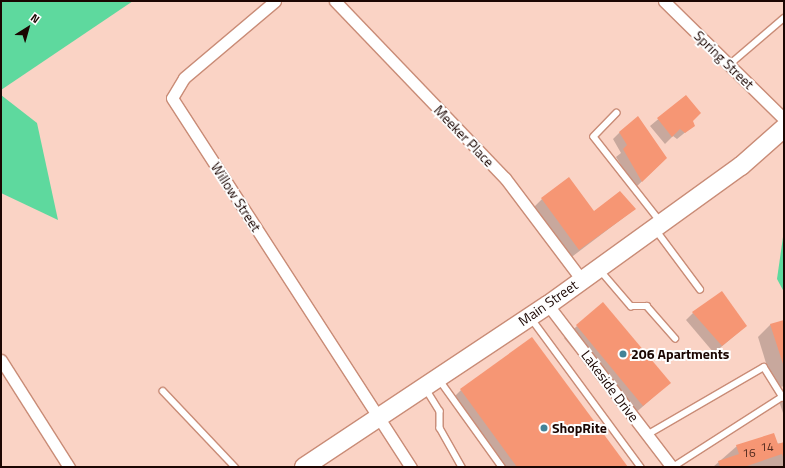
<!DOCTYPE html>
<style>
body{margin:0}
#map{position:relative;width:785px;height:468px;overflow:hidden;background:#fad3c5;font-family:"Titillium Web",sans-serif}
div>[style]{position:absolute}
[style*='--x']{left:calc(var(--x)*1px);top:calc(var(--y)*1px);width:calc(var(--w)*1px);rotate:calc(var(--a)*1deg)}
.green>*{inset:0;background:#5ed99e}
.shadow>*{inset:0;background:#0003}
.building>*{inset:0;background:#f69674}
.roads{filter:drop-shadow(1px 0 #c98c77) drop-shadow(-1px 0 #c98c77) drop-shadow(0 1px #c98c77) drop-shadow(0 -1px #c98c77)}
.lane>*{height:5.5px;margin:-2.75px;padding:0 2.75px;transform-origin:2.75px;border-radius:2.75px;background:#fff}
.street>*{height:11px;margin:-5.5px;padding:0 5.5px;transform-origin:5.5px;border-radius:5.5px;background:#fff}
.primary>*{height:18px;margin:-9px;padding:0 9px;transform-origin:9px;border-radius:9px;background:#fff}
.dots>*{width:11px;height:11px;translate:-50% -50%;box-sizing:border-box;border:2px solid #fefefe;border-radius:50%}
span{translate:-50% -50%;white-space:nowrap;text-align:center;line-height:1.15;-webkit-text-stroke:4px #fefefe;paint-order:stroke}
.number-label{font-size:12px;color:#522a1e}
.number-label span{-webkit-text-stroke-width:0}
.street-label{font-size:14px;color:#1b0602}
.poi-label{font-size:14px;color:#1b0602;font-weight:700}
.left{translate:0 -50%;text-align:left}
.frame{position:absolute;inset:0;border:2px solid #1b0602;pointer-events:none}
.north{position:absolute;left:8px;top:8px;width:40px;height:40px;-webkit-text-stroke:3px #fefefe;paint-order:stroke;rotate:37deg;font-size:11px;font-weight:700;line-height:16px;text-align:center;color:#1b0602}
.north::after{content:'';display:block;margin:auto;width:14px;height:18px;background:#1b0602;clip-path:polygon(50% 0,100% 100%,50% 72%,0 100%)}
</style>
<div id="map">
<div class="green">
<i style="clip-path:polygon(1px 1px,133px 1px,1px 90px)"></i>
<i style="clip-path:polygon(1px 95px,37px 123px,58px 220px,1px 193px)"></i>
<i style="clip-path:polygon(784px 230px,784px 292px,777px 279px)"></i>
</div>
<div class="shadow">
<i style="clip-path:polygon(686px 96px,693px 126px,677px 139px,673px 136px,665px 144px,650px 126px)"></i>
<i style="clip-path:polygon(620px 132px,659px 165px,635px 188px,616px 157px,621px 153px,613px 139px)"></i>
<i style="clip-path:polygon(542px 199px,593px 213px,635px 209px,569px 259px,533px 208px)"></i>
<i style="clip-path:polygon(693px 313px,746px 326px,714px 353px,686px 320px)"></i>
<i style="clip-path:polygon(784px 321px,784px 386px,774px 389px,758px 337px,770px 325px)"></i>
<i style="clip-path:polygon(577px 326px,669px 383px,631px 417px,564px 338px)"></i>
<i style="clip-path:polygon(461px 390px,627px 467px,502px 467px,452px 399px)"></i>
<i style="clip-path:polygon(784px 392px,784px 416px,778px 398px)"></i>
<i style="clip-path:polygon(784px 443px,784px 467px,713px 467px,737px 446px)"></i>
</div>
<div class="building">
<i style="clip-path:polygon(686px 95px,701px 113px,693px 121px,695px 126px,685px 133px,680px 129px,672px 137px,657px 118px)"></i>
<i style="clip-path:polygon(638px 116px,667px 158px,642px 182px,623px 149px,627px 145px,619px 132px)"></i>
<i style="clip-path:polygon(569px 177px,594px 211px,620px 191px,636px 209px,579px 250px,541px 198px)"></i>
<i style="clip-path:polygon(722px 291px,747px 326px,722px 346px,692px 312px)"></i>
<i style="clip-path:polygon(603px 302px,671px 383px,643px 406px,576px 325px)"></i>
<i style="clip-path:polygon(784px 320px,784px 367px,770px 324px)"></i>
<i style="clip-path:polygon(532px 337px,628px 467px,517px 467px,460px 389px)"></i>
<i style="clip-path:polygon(774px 433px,778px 444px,784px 442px,784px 460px,782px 454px,744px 467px,720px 467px,718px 461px,739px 454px,736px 445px)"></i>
</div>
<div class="roads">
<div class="lane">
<i style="--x:729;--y:65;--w:72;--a:-40.5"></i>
<i style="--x:617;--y:113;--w:33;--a:134"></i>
<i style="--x:594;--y:137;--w:107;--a:51.8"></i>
<i style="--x:656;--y:230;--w:74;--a:53.3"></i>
<i style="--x:600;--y:270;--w:48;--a:49.3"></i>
<i style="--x:631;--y:306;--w:16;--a:0"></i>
<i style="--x:647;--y:306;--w:43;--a:48.8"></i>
<i style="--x:531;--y:318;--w:185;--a:53.6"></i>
<i style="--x:439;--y:379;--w:108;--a:54.4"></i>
<i style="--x:426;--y:389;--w:26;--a:58"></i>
<i style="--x:440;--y:411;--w:17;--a:90"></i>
<i style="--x:440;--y:428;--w:45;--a:60.6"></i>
<i style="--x:163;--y:391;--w:105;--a:46.5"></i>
<i style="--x:647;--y:435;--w:135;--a:-30.2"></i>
<i style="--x:764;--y:367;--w:36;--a:58"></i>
<i style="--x:783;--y:397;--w:130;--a:147.3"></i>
</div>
<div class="street">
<i style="--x:275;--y:1;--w:119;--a:139.8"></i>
<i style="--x:184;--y:78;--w:23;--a:121"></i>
<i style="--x:172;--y:98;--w:440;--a:57.1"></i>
<i style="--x:335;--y:1;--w:245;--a:46.2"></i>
<i style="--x:505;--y:178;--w:128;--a:53"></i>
<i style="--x:664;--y:1;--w:168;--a:44.5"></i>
<i style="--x:548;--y:305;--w:204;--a:52.6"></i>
<i style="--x:1;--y:360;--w:127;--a:57.6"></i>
</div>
<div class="primary">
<i style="--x:304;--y:467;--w:293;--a:-33.6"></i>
<i style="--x:548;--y:305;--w:238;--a:-35.8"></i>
<i style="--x:741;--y:166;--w:57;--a:-41.5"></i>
</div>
</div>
<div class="dots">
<i style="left:623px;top:354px;background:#438397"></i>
<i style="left:544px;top:428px;background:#438397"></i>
</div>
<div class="number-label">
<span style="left:767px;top:447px">14</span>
<span style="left:749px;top:453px">16</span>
</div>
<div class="street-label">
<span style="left:724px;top:60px;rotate:44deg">Spring Street</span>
<span style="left:464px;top:136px;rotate:46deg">Meeker Place</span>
<span style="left:236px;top:197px;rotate:57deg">Willow Street</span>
<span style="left:548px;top:303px;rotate:-35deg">Main Street</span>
<span style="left:610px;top:386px;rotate:53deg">Lakeside Drive</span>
</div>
<div class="poi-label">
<span class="left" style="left:631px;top:354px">206 Apartments</span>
<span class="left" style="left:552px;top:428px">ShopRite</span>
</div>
<div class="frame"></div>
<div class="north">N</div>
</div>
